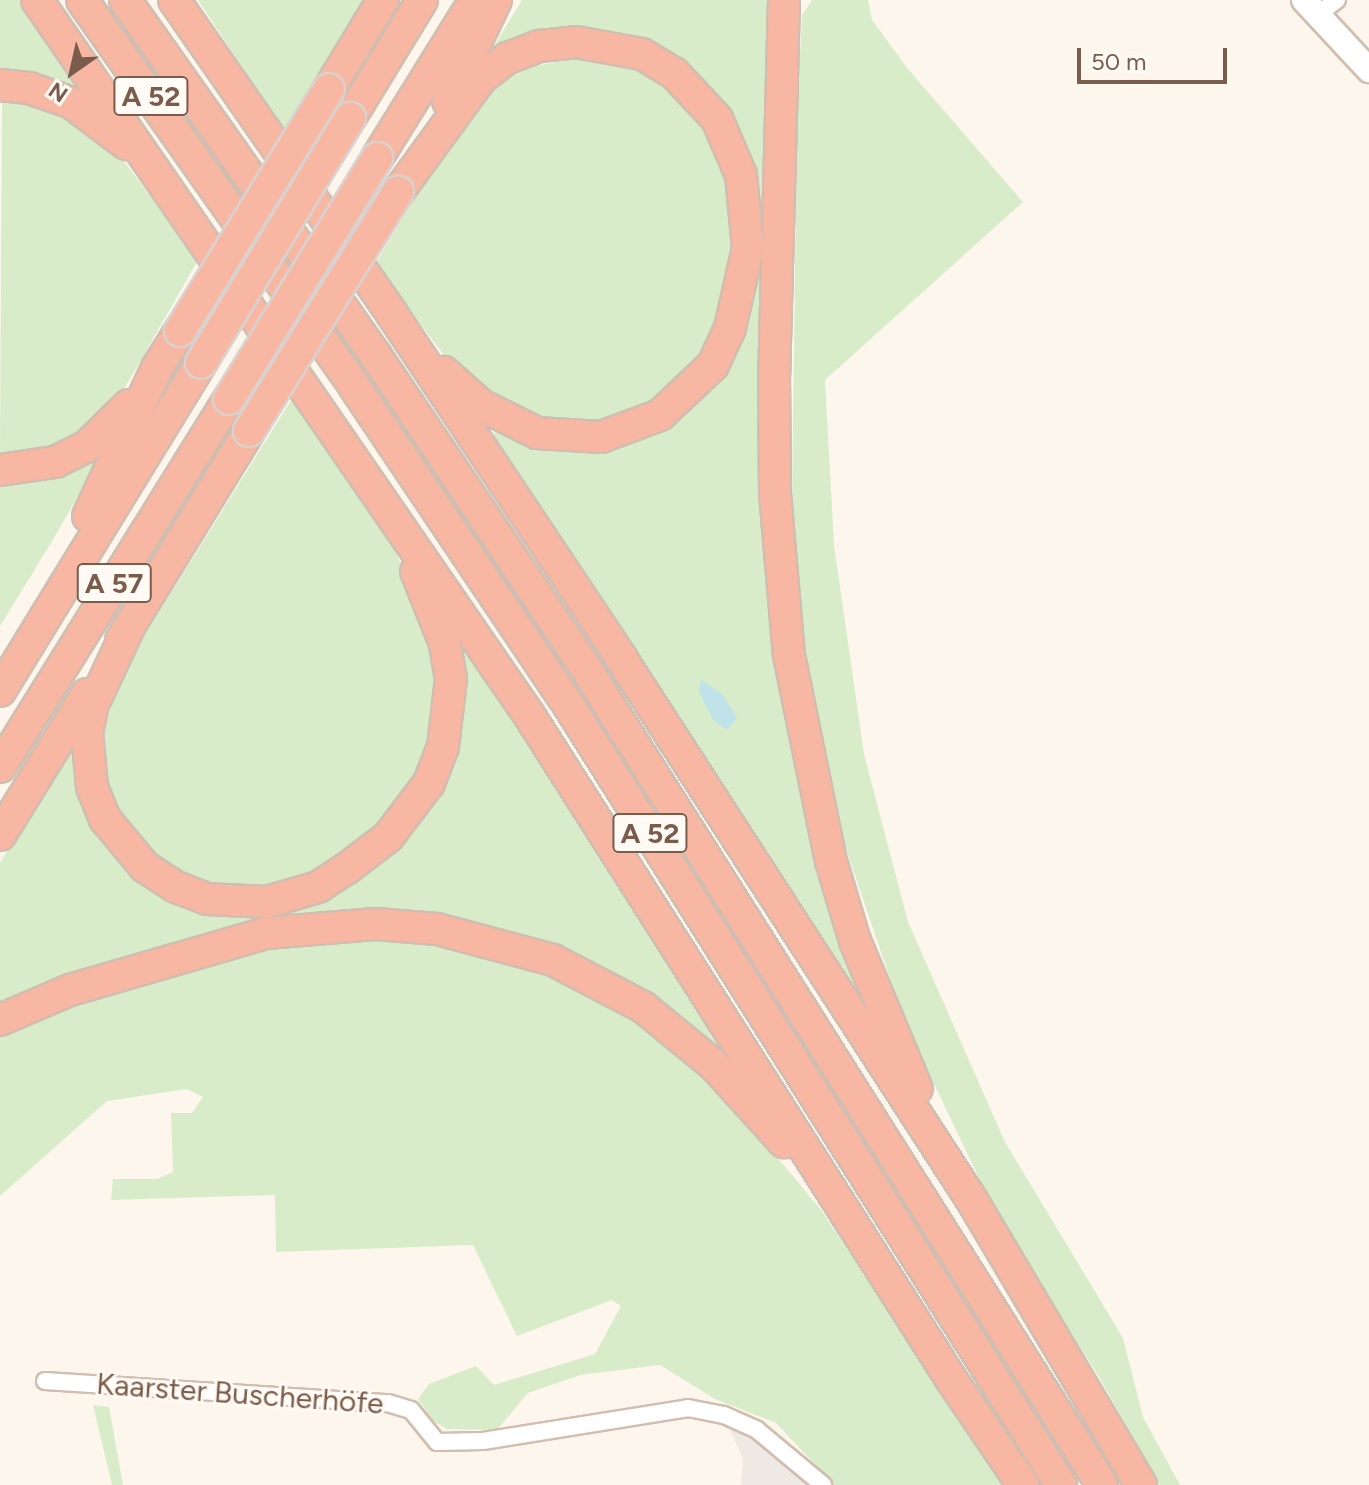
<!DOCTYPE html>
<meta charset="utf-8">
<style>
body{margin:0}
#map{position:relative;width:1369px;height:1485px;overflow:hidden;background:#fdf6ec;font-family:Figtree,sans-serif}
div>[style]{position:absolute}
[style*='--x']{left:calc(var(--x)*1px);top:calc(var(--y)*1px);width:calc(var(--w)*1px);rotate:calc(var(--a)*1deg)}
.industrial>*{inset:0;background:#efe9e4}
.green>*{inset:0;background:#d8ecc9}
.water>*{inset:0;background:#bfe3e8}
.roads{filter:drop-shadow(2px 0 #d1beb0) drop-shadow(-2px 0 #d1beb0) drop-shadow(0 2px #d1beb0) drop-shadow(0 -2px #d1beb0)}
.minor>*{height:16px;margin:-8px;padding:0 8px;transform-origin:8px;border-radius:8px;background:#fff}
.secondary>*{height:24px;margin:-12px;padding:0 12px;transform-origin:12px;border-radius:12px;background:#fff}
.motorway>*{height:30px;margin:-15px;padding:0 15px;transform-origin:15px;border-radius:15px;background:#f7b7a3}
.bridges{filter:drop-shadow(2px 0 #dad1cd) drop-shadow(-2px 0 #dad1cd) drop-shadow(0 2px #dad1cd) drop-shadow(0 -2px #dad1cd)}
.motorway-bridge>*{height:30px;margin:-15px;padding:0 15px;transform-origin:15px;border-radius:15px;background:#f7b7a3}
span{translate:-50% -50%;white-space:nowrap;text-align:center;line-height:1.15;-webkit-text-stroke:6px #fffaf3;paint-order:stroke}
.shield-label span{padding:2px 6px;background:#fffaf3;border:2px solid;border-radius:6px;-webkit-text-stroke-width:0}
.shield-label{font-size:28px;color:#7a5c4d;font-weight:700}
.street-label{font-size:30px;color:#7a5c4d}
.north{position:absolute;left:32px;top:32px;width:80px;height:80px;-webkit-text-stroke:6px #fffaf3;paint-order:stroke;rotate:214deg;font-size:22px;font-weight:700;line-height:32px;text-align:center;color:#7a5c4d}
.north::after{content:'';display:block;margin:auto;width:28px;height:36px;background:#7a5c4d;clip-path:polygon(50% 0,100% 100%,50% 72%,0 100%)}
.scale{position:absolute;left:1077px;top:48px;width:150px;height:36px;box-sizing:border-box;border:4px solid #7a5c4d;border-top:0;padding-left:10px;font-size:24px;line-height:28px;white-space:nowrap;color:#7a5c4d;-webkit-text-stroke:6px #fffaf3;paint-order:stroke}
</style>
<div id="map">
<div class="industrial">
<i style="clip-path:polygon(728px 1425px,776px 1453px,810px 1485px,741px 1485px,743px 1459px)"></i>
</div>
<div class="green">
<i style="clip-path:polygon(0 0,19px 0,79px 81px,75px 89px,52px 79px,0 73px)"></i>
<i style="clip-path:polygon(198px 0,366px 0,284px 131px)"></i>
<i style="clip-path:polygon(522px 0,776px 0,767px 491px,876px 1023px,493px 435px,499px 428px,555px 445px,706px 386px,749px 167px,639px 44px,488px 56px)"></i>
<i style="clip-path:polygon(812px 0,868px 0,872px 20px,908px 69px,1023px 202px,825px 380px,834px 545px,864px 754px,908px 922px,1005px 1142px,1123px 1338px,1143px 1417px,1180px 1485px,1160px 1485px,1099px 1377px,996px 1214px,905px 1023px,842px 837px,818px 735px,801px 617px,792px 501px,797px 116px,802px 15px)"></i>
<i style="clip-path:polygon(578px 59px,617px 62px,655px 78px,682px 98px,718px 154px,728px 183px,734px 244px,716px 325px,697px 360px,649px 404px,615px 418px,578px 423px,535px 418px,500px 403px,453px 367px,375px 264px,466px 113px,493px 86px,533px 66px)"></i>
<i style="clip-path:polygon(2px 100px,46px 106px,120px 156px,198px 260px,122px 393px,77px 437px,51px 449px,0 456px)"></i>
<i style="clip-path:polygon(296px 392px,393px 544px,432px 641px,437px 679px,426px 760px,380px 824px,317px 872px,259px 890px,208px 885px,158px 860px,118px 812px,104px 773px,104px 720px,122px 672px)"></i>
<i style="clip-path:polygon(99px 458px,57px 533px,0 626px,0 482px,43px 479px)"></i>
<i style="clip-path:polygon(466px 644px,733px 1060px,729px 1063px,649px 999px,376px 916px,0 1010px,0 863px,74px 738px,141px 877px,295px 906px,451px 765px,462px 720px,457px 646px)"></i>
<i style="clip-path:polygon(369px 938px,473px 951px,525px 965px,632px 1016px,713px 1080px,821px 1210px,1006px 1485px,834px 1485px,776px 1423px,715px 1399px,660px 1365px,580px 1375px,528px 1393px,497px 1430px,447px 1429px,433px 1421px,418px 1399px,429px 1384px,476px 1366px,494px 1385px,595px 1354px,621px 1306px,612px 1300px,517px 1336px,473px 1245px,276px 1252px,275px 1195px,111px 1200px,113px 1179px,157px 1179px,173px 1172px,171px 1113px,192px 1113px,203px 1097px,187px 1089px,107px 1101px,0 1196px,0 1037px,81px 1002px,274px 946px)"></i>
<i style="clip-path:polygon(93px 1405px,109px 1407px,123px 1485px,112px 1485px)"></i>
</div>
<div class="water">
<i style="clip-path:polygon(701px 679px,723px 695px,737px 718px,727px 730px,713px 720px,699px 692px)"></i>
</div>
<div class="roads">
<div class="minor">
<i style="--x:1317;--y:15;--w:25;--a:-37"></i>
<i style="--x:45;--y:1381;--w:344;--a:3.7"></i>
<i style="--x:388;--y:1403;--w:24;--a:17"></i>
<i style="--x:411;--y:1410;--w:41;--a:50.9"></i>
<i style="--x:437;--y:1442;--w:46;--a:-1.2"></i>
<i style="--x:483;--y:1441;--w:208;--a:-9.1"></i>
<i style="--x:688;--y:1408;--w:37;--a:11"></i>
<i style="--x:724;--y:1415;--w:36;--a:24"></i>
<i style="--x:757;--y:1430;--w:86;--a:39.8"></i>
</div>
<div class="secondary">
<i style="--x:1304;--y:0;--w:96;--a:47.1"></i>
</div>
<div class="motorway">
<i style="--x:37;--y:0;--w:868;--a:55.47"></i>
<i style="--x:529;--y:715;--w:787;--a:57.56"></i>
<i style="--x:951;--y:1379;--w:128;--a:55.8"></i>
<i style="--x:82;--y:0;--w:472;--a:54.8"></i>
<i style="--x:354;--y:386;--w:376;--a:56.1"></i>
<i style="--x:564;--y:698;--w:931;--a:57.73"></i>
<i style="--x:125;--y:0;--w:436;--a:54.8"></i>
<i style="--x:376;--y:356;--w:384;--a:56.1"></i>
<i style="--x:590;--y:675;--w:958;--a:57.7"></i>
<i style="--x:174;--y:0;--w:382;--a:55.2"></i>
<i style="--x:392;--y:314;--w:413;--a:56.3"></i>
<i style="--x:621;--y:658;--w:648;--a:57.09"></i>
<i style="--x:973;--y:1202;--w:329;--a:59.3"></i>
<i style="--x:784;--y:0;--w:376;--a:91.5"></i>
<i style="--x:774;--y:376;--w:117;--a:89.5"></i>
<i style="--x:775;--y:493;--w:163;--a:85.1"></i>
<i style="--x:789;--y:655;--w:210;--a:78.5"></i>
<i style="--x:831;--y:861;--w:84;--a:73.3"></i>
<i style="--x:855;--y:941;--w:160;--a:67.3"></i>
<i style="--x:0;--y:85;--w:29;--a:6"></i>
<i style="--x:29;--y:88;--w:46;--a:19.2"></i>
<i style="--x:72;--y:103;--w:68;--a:37.2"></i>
<i style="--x:329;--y:89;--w:104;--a:-58.8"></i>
<i style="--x:448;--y:101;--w:112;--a:-64.6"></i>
<i style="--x:350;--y:118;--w:138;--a:-58.6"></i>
<i style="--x:377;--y:158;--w:186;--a:-58.2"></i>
<i style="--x:398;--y:192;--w:141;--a:-53.9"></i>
<i style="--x:481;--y:78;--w:34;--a:-37"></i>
<i style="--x:508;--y:58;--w:34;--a:-21"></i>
<i style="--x:540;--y:46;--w:36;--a:-6"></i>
<i style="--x:576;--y:42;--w:67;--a:10.3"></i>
<i style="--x:642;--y:54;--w:37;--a:31"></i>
<i style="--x:674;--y:73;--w:63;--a:46.9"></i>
<i style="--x:717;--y:119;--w:61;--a:66.8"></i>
<i style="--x:741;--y:175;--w:73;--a:84.5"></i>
<i style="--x:748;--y:248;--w:82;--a:102.7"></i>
<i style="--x:730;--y:328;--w:41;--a:114.7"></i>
<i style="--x:713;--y:365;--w:73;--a:136.7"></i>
<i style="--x:660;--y:415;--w:63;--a:159.6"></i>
<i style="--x:601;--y:437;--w:64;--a:-176.4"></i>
<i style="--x:537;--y:433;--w:63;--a:-153.4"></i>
<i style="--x:481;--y:405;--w:50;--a:-138.3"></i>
<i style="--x:0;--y:470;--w:56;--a:-8.3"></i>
<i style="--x:55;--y:462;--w:34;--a:-26"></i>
<i style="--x:86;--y:447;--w:60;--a:-44.3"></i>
<i style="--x:88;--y:516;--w:163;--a:-65"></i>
<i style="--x:157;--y:368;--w:44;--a:-58.1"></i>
<i style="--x:131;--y:623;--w:89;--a:115.1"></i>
<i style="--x:93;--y:704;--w:29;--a:102"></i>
<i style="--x:87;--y:732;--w:55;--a:84.8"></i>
<i style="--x:92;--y:787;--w:35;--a:68"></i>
<i style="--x:105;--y:819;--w:62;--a:50.2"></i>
<i style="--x:145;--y:867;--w:37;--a:33"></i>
<i style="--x:176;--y:887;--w:33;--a:21"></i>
<i style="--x:207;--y:899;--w:60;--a:2.9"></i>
<i style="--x:267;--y:902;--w:53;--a:-16.4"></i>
<i style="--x:318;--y:887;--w:33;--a:-33"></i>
<i style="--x:346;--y:869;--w:53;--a:-37.3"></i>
<i style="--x:388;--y:837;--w:68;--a:-52.8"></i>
<i style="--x:429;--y:783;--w:39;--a:-69"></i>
<i style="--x:443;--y:747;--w:68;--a:-83.3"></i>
<i style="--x:451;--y:679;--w:39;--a:-100"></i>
<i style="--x:444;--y:641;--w:75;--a:-111.8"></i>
<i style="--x:121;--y:640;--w:245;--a:-58.5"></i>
<i style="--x:0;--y:691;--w:385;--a:-58.5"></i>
<i style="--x:0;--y:767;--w:433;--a:-58.1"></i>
<i style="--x:0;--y:835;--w:166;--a:-58.3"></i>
<i style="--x:0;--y:1020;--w:76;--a:-23.2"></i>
<i style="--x:70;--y:990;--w:204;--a:-16.2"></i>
<i style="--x:266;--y:933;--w:110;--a:-4.7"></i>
<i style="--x:376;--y:924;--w:61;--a:4.7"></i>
<i style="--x:437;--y:929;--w:120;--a:15"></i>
<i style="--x:553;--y:960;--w:102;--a:27.6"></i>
<i style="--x:643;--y:1007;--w:93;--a:39.3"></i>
<i style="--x:715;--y:1066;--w:103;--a:47.8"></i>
</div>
</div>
<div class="bridges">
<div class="motorway-bridge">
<i style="--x:180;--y:331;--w:284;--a:-58.4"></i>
<i style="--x:201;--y:363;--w:287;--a:-58.7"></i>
<i style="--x:229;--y:399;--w:283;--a:-58.4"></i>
<i style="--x:249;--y:431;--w:282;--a:-58.1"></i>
</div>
</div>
<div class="shield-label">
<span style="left:151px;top:96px">A 52</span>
<span style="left:114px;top:583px">A 57</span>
<span style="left:650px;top:833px">A 52</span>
</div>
<div class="street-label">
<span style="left:240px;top:1394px;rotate:4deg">Kaarster Buscherhöfe</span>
</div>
<div class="north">N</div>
<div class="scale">50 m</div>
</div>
